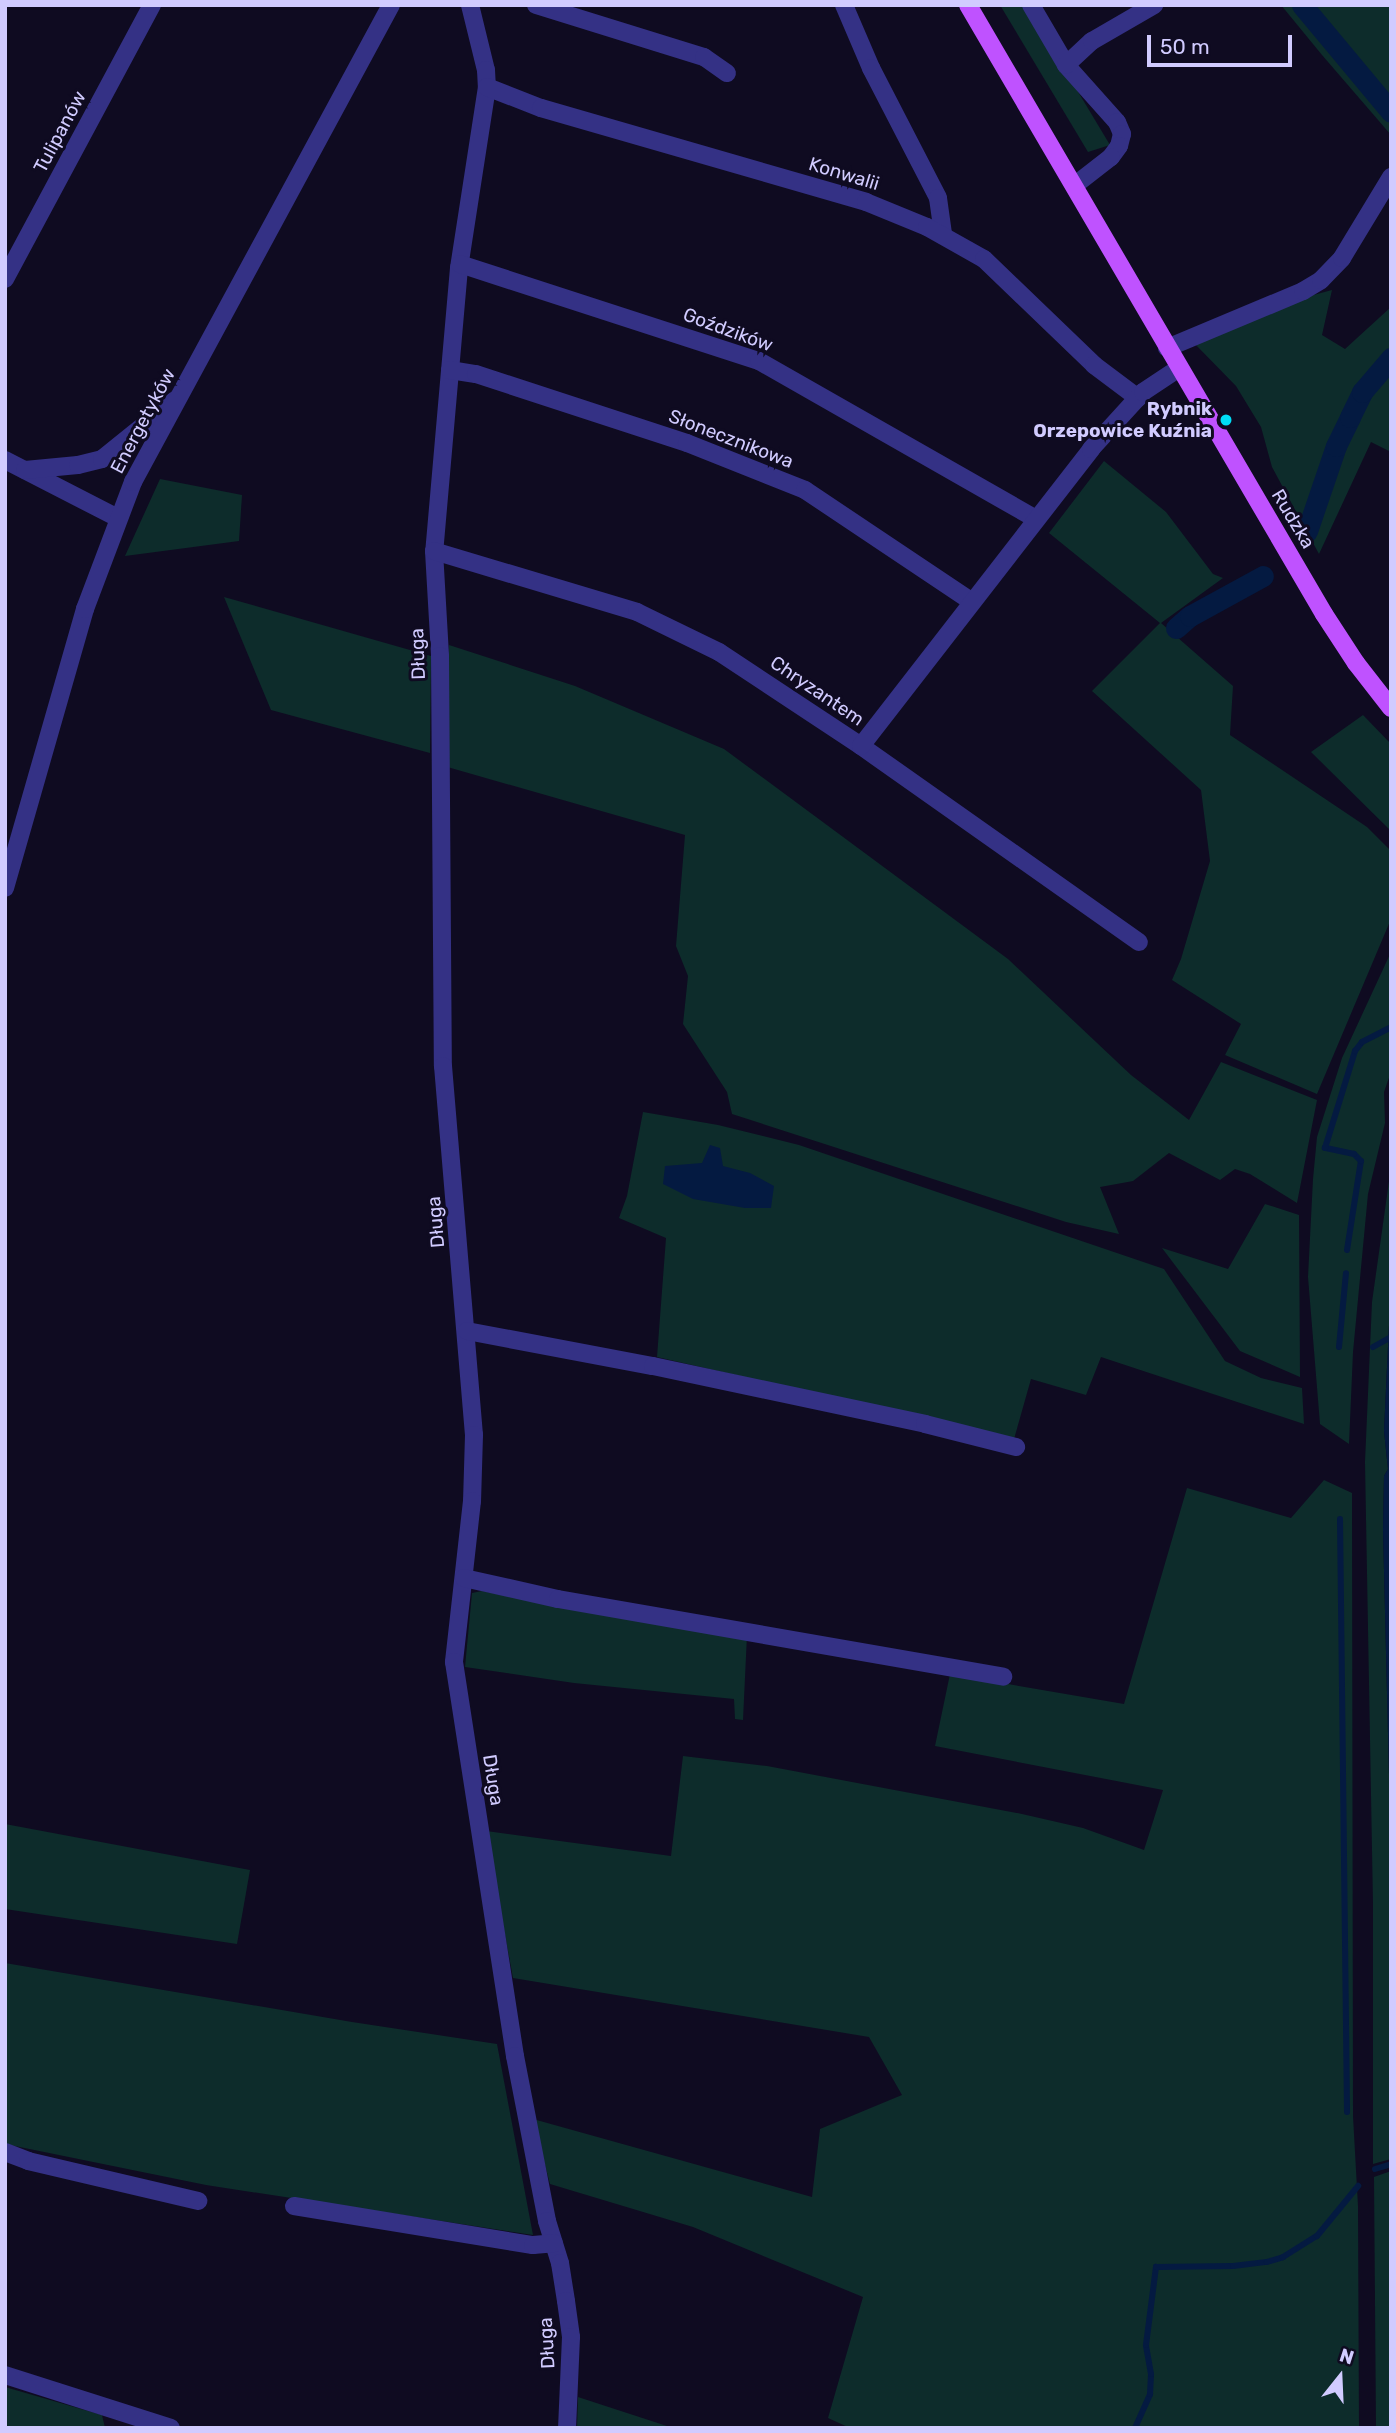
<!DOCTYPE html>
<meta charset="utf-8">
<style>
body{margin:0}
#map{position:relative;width:1396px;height:2433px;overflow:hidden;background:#0f0b21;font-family:Rubik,sans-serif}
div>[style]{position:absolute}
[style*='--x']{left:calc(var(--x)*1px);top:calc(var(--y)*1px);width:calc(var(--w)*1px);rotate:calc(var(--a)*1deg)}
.green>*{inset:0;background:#0d2c2b}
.water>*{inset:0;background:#041a41}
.stream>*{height:6px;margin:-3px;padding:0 3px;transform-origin:3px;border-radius:3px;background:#041a41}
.canal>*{height:21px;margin:-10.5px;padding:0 10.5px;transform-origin:10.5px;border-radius:10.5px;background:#041a41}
.minor>*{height:18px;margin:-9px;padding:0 9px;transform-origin:9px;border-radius:9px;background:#343185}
.major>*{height:18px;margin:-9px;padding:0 9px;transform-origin:9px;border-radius:9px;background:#bf52ff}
.dots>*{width:19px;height:19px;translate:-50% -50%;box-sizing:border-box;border:4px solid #0f0b21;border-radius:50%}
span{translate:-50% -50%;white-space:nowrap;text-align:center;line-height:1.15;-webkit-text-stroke:6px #0f0b21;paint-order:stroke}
.street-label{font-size:19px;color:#d1cbff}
.poi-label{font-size:19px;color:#d1cbff;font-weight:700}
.right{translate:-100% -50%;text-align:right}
.frame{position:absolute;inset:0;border:7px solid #d1cbff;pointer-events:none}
.north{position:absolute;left:1305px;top:2342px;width:70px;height:70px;-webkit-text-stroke:5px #0f0b21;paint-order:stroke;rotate:18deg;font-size:19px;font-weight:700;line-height:28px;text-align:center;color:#d1cbff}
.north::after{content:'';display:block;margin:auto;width:24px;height:32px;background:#d1cbff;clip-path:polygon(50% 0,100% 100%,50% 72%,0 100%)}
.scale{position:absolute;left:1147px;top:35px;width:145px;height:32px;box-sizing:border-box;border:4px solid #d1cbff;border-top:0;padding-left:9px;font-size:21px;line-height:24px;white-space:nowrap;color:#d1cbff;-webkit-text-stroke:5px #0f0b21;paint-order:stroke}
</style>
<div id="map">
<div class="green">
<i style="clip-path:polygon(1000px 5px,1026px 5px,1110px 145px,1088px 152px)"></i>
<i style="clip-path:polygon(1281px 5px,1391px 5px,1391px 135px,1322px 55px)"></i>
<i style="clip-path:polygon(1332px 290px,1322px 335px,1345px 349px,1391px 307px,1391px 452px,1371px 442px,1319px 554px,1272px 467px,1261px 427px,1236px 386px,1192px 341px,1295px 300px)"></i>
<i style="clip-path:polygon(1104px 461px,1166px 512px,1213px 574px,1223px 578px,1161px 623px,1233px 686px,1230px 735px,1367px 827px,1391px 851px,1391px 919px,1317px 1094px,1225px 1055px,1241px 1024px,1172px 980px,1181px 959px,1210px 861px,1201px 790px,1092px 691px,1160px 623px,1049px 533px)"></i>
<i style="clip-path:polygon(160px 479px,242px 495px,239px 541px,125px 556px)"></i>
<i style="clip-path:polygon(224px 597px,431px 656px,430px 753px,271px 710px)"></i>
<i style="clip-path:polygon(449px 645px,575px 686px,724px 749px,1008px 959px,1131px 1075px,1189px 1120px,1221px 1062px,1317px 1100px,1297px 1203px,1250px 1174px,1235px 1169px,1220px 1180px,1169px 1153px,1133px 1181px,1100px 1187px,1119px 1234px,1066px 1222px,732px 1114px,727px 1092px,683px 1024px,688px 976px,676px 946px,685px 835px,444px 766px)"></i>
<i style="clip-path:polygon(1363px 715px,1391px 744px,1391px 831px,1311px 752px)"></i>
<i style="clip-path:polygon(1391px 952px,1391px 1072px,1384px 1092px,1385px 1123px,1368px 1194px,1353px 1352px,1349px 1444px,1320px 1424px,1308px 1277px,1313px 1179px,1317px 1137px,1342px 1058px)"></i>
<i style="clip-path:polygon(643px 1112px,718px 1125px,799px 1145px,1164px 1269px,1225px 1361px,1261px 1378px,1302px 1388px,1304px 1424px,1101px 1357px,1086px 1395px,1031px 1379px,1014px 1439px,657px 1357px,666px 1238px,619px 1218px,627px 1196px)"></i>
<i style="clip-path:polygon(1391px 1167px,1391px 1283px,1384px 1431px,1388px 1469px,1384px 1476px,1383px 1529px,1391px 1856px,1391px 2159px,1373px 2164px,1373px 1905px,1365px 1462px,1372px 1302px)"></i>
<i style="clip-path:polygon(1265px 1204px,1299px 1215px,1300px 1377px,1240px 1351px,1162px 1248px,1228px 1269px)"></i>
<i style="clip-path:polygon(1324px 1480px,1352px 1493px,1353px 2116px,1358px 2206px,1359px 2428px,850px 2428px,828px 2418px,863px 2297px,693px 2227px,550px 2184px,533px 2119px,812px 2197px,820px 2129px,902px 2095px,869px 2037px,513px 1978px,486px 1831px,671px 1856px,683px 1756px,767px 1766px,1022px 1814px,1083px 1828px,1144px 1850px,1163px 1790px,935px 1746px,950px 1674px,1124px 1704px,1187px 1488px,1291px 1518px)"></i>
<i style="clip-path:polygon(482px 1591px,562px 1607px,747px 1635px,743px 1720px,735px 1719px,734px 1699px,574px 1683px,465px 1667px,472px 1593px)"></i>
<i style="clip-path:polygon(5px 1824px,250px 1870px,237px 1944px,5px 1909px)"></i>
<i style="clip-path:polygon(5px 1963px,352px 2022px,497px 2044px,533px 2235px,206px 2185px,5px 2144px)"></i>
<i style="clip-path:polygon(1391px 2171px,1391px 2428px,1376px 2428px,1374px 2177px)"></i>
<i style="clip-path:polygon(5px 2387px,102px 2415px,105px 2428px,5px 2428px)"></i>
<i style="clip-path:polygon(578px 2397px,673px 2428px,577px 2428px)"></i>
</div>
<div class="water">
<i style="clip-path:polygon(710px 1145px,720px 1148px,723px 1166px,750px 1173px,774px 1186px,771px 1208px,745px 1208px,693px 1199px,663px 1184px,665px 1166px,702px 1163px)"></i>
<i style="clip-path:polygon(1391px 1283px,1391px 1856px,1383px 1530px,1384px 1476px,1388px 1469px,1384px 1431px)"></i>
</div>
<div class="stream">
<i style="--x:1347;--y:1250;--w:90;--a:-81.1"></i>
<i style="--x:1361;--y:1161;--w:10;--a:-135"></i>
<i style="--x:1354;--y:1154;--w:30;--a:-168"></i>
<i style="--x:1325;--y:1148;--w:102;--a:-72.8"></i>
<i style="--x:1355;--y:1051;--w:11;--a:-52"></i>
<i style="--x:1362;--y:1042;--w:33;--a:-27"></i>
<i style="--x:1339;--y:1347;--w:74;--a:-84.6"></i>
<i style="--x:1373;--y:1347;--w:21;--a:-29"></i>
<i style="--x:1340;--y:1519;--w:593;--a:89.32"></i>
<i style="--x:1375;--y:2169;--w:17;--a:-17"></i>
<i style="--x:1135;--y:2428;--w:37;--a:-66"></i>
<i style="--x:1150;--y:2394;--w:20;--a:-87"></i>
<i style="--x:1151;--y:2374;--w:29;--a:-100"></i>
<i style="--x:1146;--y:2345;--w:79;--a:-82.7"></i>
<i style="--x:1156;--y:2267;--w:77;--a:-0.7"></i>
<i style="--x:1233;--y:2266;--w:34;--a:-7"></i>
<i style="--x:1267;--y:2262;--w:17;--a:-17"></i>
<i style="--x:1283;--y:2257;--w:40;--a:-32"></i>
<i style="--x:1317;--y:2236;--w:65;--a:-50.6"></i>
</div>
<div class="canal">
<i style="--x:1302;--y:5;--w:139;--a:50.2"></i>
<i style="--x:1307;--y:531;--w:90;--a:-71.2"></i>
<i style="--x:1336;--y:446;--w:32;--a:-64"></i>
<i style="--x:1350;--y:417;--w:28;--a:-64"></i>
<i style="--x:1362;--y:392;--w:45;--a:-49.5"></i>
<i style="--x:1176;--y:628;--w:18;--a:-41"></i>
<i style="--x:1190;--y:616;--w:83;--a:-28.7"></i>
</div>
<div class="minor">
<i style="--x:470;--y:5;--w:67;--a:76.2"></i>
<i style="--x:486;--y:70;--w:17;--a:87"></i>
<i style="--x:487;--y:87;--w:183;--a:98.8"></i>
<i style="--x:459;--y:268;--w:284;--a:95"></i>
<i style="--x:434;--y:551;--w:105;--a:86.7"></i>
<i style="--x:440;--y:656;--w:410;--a:89.6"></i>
<i style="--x:443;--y:1066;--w:370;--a:85.2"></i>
<i style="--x:474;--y:1435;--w:66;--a:91.7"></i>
<i style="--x:472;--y:1501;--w:162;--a:96.4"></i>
<i style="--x:454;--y:1662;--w:399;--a:81.2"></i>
<i style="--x:515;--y:2056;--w:168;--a:79"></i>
<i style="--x:547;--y:2221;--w:44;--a:72.8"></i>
<i style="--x:560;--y:2263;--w:38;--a:81"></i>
<i style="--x:566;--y:2301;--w:36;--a:82"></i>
<i style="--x:571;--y:2337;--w:91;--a:92.5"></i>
<i style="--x:536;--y:5;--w:176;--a:17.2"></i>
<i style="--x:704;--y:57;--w:28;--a:35"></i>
<i style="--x:844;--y:5;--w:69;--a:66.8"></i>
<i style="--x:871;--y:68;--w:146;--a:62.7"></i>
<i style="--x:938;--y:198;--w:36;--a:82"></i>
<i style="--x:1031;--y:5;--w:69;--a:59.7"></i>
<i style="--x:1066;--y:65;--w:76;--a:48.2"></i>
<i style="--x:1117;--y:122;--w:13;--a:67"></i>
<i style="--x:1122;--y:134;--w:12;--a:104"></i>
<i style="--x:1119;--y:146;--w:14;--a:126"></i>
<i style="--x:1111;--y:157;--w:46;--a:142.1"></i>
<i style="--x:1066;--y:65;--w:35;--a:-43"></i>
<i style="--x:1092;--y:41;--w:72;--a:-30.1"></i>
<i style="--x:487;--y:87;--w:58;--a:21.3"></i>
<i style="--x:541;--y:108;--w:338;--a:16.1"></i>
<i style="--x:866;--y:202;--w:66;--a:22.3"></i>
<i style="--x:927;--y:227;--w:65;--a:29.3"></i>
<i style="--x:984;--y:259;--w:153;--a:43.9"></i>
<i style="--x:1094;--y:365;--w:55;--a:36.9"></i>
<i style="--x:460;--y:264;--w:314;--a:18"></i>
<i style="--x:759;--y:361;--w:319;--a:29.7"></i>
<i style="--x:5;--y:279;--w:311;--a:-61.8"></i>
<i style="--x:1167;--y:348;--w:147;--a:-22.7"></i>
<i style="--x:1303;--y:291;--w:21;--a:-31"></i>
<i style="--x:1321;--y:280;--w:30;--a:-46"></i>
<i style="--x:1342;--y:258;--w:95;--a:-58.8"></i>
<i style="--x:450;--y:370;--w:26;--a:9"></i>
<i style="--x:476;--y:374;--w:222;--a:18.1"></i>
<i style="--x:687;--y:443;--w:127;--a:21.7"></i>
<i style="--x:805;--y:490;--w:201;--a:33.8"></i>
<i style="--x:5;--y:460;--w:127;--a:27.2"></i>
<i style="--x:25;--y:470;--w:53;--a:-5.4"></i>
<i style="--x:78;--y:465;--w:25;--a:-14"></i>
<i style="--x:102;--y:459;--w:94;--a:-38.9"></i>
<i style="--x:434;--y:551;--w:212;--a:16.7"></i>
<i style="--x:637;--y:612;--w:91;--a:26"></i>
<i style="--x:719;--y:652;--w:170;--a:33.5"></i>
<i style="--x:861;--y:746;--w:340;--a:35.2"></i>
<i style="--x:861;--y:746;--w:376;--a:-52.2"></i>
<i style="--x:1091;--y:449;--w:77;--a:-47.6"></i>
<i style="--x:1143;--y:392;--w:43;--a:-33.7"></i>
<i style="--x:5;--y:888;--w:290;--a:-74"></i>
<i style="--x:85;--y:609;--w:136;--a:-69.3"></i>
<i style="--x:133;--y:482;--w:542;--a:-61.59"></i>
<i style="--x:467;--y:1331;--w:189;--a:10.7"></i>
<i style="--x:653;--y:1366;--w:278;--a:12"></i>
<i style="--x:925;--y:1424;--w:94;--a:14.2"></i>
<i style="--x:464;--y:1578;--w:96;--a:12.6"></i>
<i style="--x:558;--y:1599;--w:452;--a:9.9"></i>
<i style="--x:5;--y:2152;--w:25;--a:21"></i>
<i style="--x:28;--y:2161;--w:175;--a:13.2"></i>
<i style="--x:294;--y:2206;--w:242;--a:9.3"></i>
<i style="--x:533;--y:2245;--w:21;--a:-5"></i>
<i style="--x:5;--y:2375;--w:174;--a:17.7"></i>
</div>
<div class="major">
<i style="--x:968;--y:5;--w:705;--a:59.69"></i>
<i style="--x:1324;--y:614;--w:59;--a:56.9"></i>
<i style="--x:1356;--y:663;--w:57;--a:52.1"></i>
</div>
<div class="dots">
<i style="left:1226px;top:420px;background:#00ddf6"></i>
</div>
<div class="street-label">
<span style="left:60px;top:132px;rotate:-62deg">Tulipanów</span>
<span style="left:844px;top:174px;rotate:17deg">Konwalii</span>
<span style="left:728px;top:330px;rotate:20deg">Goździków</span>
<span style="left:143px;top:421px;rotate:-62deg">Energetyków</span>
<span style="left:731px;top:439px;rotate:21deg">Słonecznikowa</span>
<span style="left:1293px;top:519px;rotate:59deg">Rudzka</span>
<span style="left:418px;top:654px;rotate:-92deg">Długa</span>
<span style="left:817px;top:691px;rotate:34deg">Chryzantem</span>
<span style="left:436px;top:1222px;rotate:-95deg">Długa</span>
<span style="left:493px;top:1780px;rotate:81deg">Długa</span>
<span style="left:547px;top:2343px;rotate:-93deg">Długa</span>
</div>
<div class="poi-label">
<span class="right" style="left:1212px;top:420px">Rybnik<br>Orzepowice Kuźnia</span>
</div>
<div class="frame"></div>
<div class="north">N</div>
<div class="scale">50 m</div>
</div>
